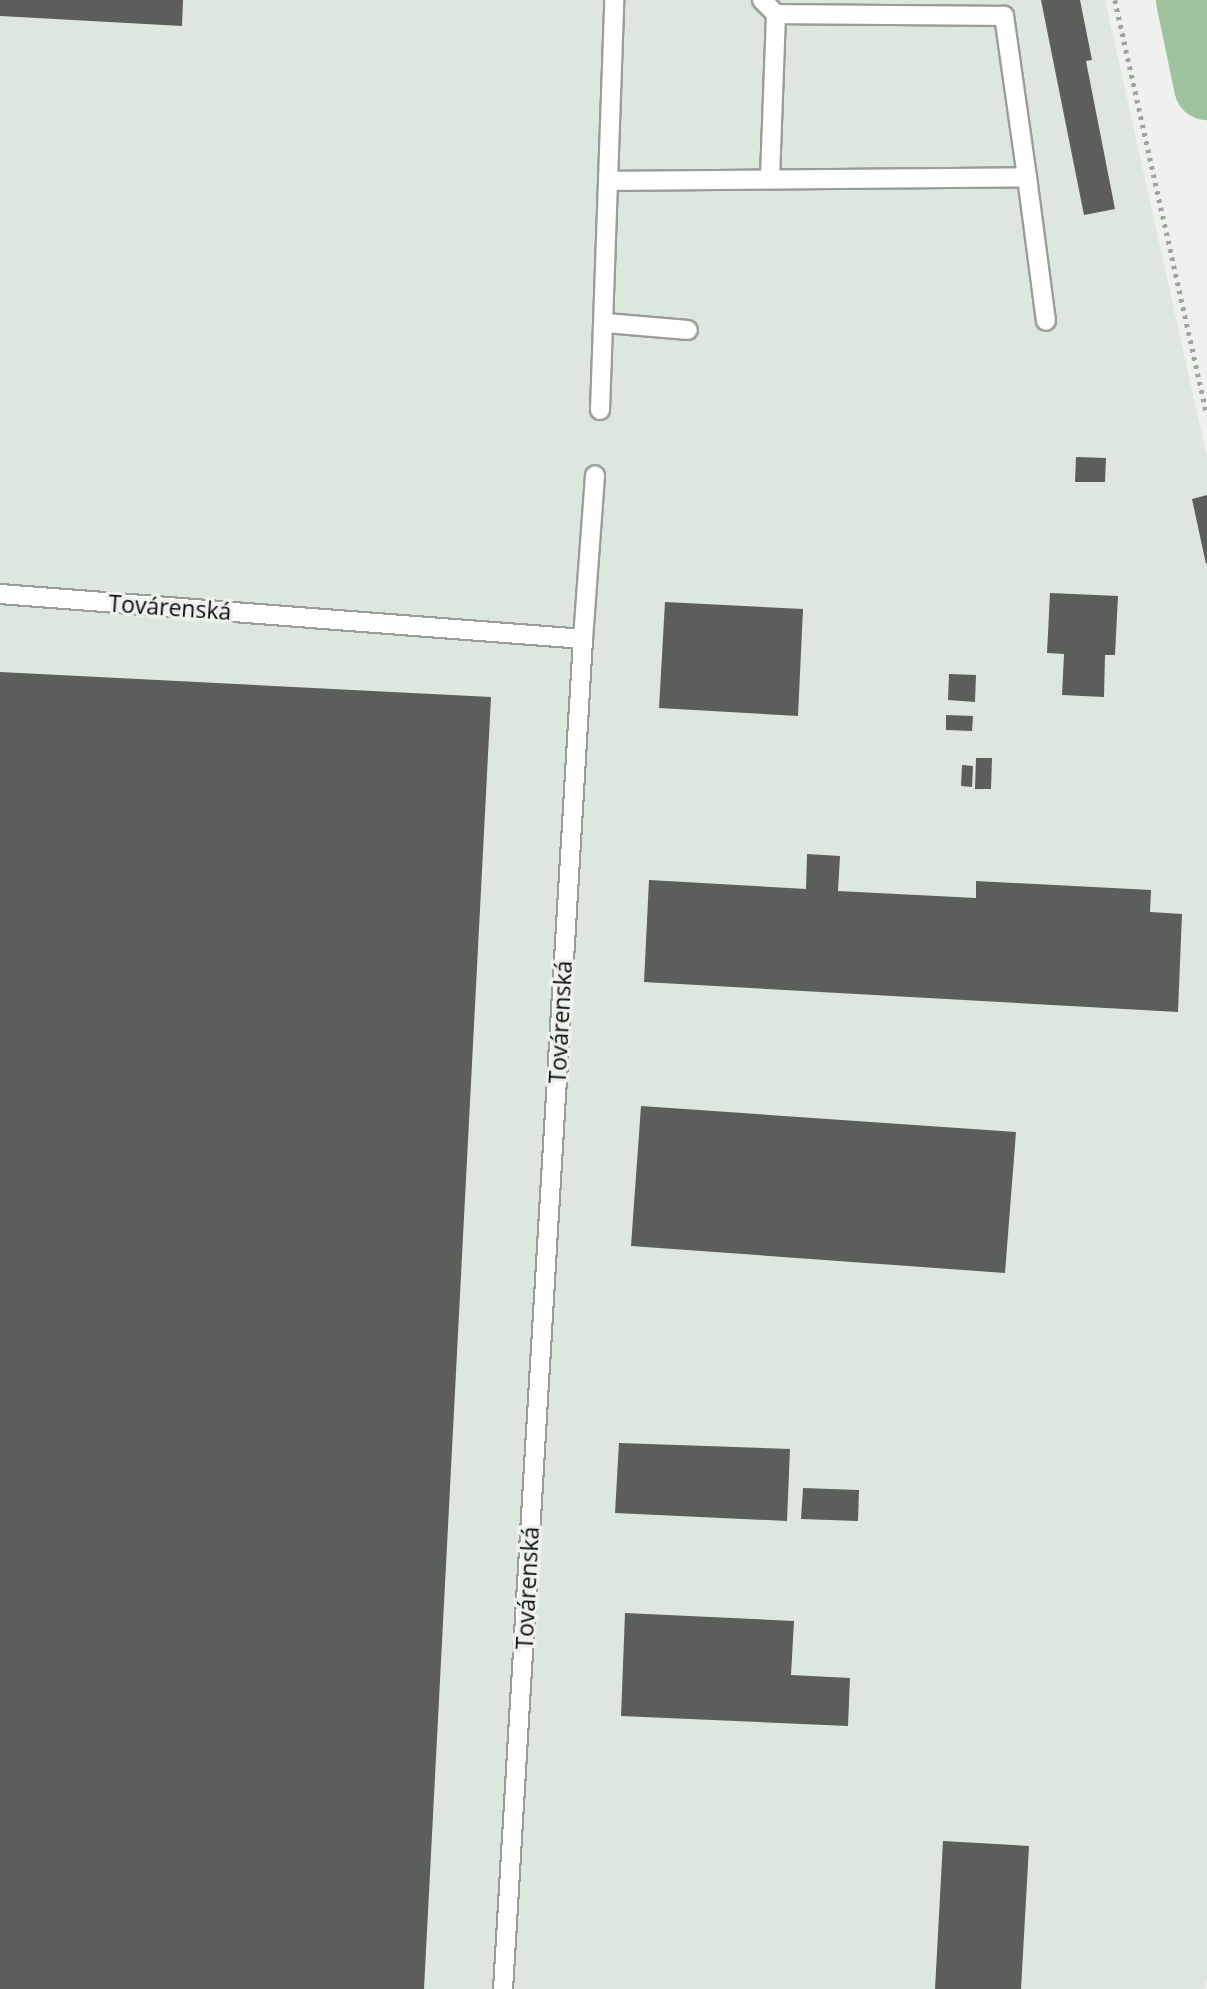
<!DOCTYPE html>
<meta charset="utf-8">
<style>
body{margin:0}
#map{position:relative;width:1207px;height:1989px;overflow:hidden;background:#eef1ee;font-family:"Open Sans",sans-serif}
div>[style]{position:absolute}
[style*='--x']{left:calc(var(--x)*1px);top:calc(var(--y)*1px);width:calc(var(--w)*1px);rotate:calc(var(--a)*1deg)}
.built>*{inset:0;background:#dee7de}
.river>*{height:66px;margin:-33px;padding:0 33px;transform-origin:33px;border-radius:33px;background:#9fc39e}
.building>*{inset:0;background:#5b5e5b}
.path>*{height:4.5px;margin-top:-2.25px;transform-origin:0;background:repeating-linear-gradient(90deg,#a1a3a1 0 3.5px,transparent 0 8.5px)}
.roads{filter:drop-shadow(2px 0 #9b9d9b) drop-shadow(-2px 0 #9b9d9b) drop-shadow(0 2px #9b9d9b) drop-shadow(0 -2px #9b9d9b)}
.service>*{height:18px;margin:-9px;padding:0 9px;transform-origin:9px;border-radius:9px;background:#fff}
span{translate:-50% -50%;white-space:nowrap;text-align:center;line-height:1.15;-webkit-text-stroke:7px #eef1ee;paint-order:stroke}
.street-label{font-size:23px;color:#0b0c0b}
</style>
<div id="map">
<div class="built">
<i style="clip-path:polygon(0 0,1105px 0,1207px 458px,1207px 1981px,1203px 1989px,0 1989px)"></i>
</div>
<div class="river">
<i style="--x:1189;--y:0;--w:89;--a:78.3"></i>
</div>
<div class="building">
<i style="clip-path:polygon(0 0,183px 0,182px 26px,0 16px)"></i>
<i style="clip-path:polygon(1041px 0,1080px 0,1092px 60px,1086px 61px,1115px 209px,1084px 215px)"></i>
<i style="clip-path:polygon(1076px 457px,1106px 458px,1105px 482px,1075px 482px)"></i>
<i style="clip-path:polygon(1207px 495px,1207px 563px,1206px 564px,1192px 499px)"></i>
<i style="clip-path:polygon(1050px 593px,1118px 596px,1115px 655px,1105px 655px,1104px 697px,1062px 695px,1064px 654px,1047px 653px)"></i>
<i style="clip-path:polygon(665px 602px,803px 609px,798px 716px,659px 708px)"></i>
<i style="clip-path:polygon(0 672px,491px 697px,424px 1989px,0 1989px)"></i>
<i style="clip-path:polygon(949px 674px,976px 675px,975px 702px,948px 700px)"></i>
<i style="clip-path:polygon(946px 715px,973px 716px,972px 731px,946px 730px)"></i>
<i style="clip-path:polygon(976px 758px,992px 758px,991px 789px,975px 789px)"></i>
<i style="clip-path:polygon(962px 765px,973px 766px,972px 787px,961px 786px)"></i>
<i style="clip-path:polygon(807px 854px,840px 856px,838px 891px,976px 898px,976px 881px,1151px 890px,1150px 912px,1182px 914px,1178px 1012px,644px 982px,649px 880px,806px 889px)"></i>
<i style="clip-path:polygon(641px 1106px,1016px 1132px,1005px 1273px,631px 1246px)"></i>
<i style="clip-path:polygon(619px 1443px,790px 1449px,787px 1521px,615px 1513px)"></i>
<i style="clip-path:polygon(803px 1488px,859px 1490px,858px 1521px,801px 1519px)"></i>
<i style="clip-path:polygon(625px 1613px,794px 1621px,791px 1675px,850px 1678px,848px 1726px,621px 1716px)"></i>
<i style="clip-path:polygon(943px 1841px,1029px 1846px,1021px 1989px,935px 1989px)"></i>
</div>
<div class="path">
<i style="--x:1115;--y:0;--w:425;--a:77.5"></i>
</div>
<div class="roads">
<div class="service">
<i style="--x:762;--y:0;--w:20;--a:45"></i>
<i style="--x:1027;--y:177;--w:145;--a:82.5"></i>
<i style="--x:609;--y:181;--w:418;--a:-0.5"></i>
<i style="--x:1027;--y:177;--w:163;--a:-98.1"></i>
<i style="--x:1004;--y:16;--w:228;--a:-179.5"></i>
<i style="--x:776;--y:14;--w:162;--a:92.1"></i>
<i style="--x:606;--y:323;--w:82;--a:4.9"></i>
<i style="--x:600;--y:410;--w:410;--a:-88"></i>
<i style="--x:0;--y:594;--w:585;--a:4.41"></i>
<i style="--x:583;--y:639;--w:1352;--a:93.39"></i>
<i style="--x:583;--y:639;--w:164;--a:-85.8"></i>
</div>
</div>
<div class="street-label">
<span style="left:170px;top:607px;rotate:4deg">Továrenská</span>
<span style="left:560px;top:1022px;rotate:-87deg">Továrenská</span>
<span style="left:527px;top:1588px;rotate:-87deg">Továrenská</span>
</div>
</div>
